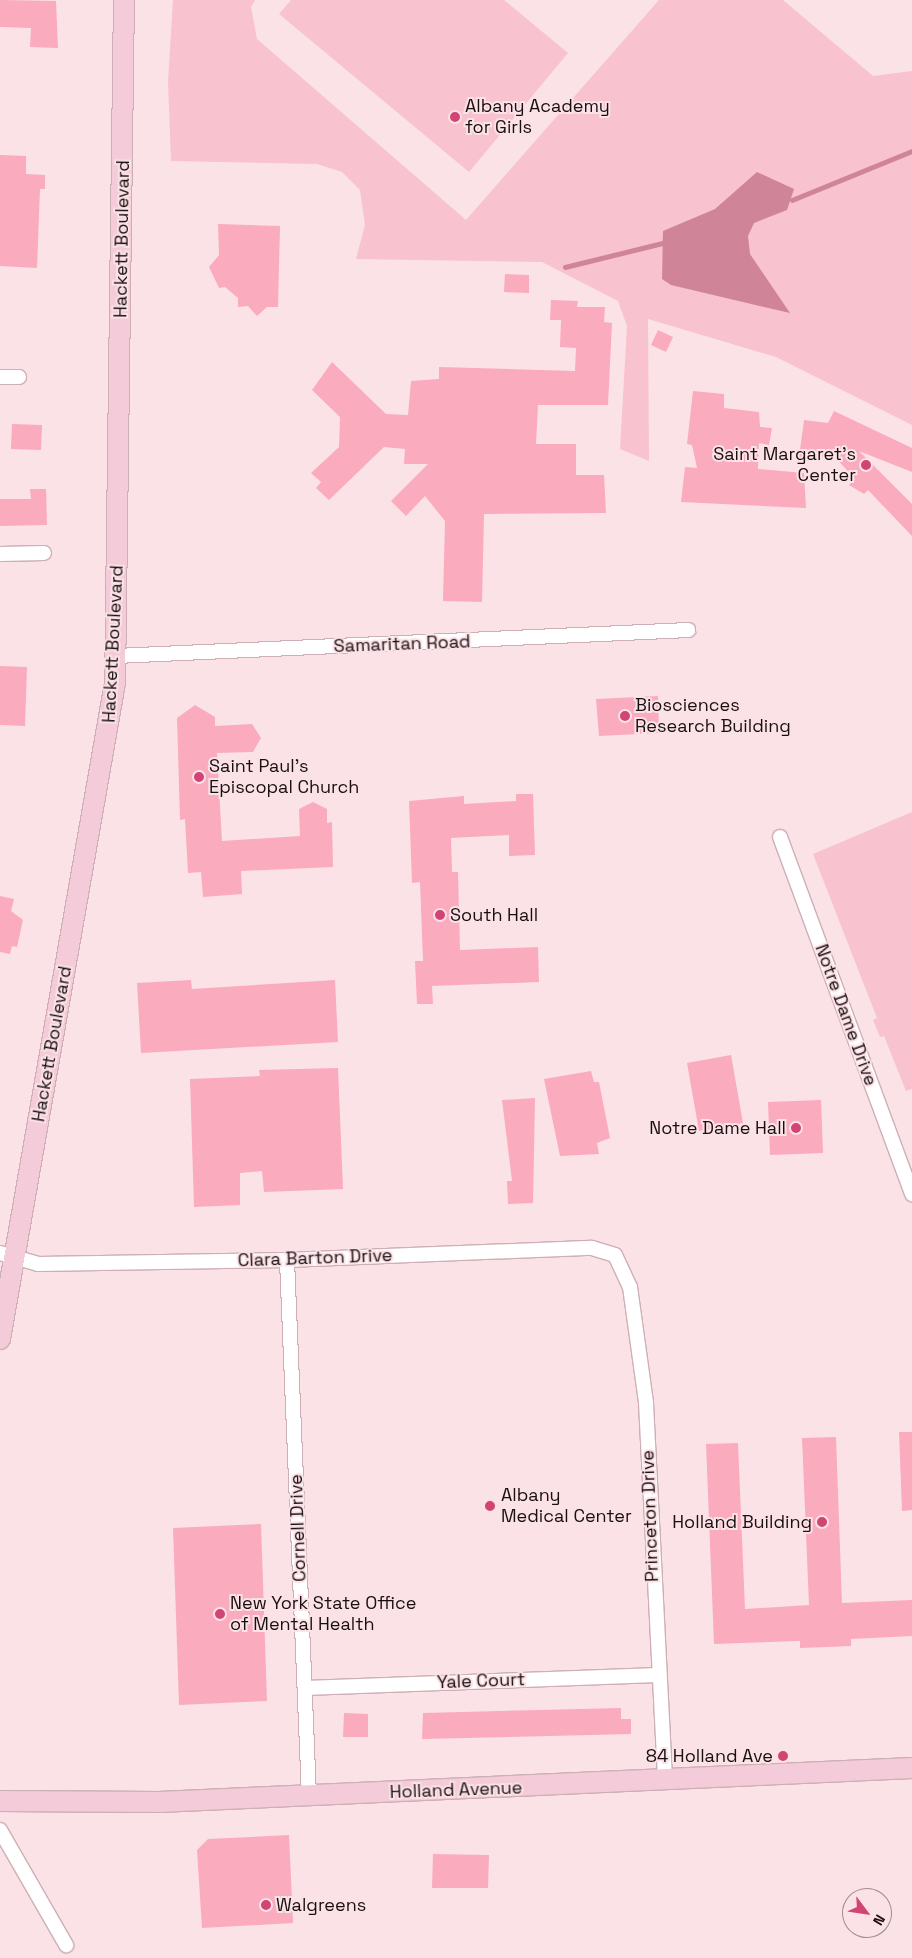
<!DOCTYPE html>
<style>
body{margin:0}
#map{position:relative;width:912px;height:1958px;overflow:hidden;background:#fbe2e7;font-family:"Space Grotesk",sans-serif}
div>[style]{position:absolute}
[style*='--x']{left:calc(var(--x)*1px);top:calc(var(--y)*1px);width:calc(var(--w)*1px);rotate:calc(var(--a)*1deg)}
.green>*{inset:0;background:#f8c2ce}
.water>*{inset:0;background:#cf8497}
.stream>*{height:4.5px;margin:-2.25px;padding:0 2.25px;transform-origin:2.25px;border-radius:2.25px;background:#cf8497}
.building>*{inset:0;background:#faabbe}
.roads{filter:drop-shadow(1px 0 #cdafb5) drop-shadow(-1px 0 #cdafb5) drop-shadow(0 1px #cdafb5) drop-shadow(0 -1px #cdafb5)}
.street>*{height:14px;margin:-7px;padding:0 7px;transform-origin:7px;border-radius:7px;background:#fff}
.secondary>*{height:20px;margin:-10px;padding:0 10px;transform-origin:10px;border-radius:10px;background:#f4cbd9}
.dots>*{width:14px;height:14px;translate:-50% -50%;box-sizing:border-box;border:2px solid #fbe2e7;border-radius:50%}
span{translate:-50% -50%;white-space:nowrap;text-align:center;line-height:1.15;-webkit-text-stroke:4px #fbe2e7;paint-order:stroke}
.poi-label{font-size:18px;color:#190f11}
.left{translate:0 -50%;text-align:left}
.right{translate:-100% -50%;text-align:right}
.street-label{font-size:18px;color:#190f11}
.north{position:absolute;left:842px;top:1888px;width:50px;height:50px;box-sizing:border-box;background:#fbe2e7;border:1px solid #a18e91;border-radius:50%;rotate:121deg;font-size:14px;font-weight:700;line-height:20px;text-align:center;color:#190f11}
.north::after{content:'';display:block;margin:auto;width:18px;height:22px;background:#d14474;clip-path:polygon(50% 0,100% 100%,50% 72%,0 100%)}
</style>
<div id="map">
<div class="green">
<i style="clip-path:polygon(173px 0,255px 0,251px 7px,257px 39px,466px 220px,659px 0,783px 0,873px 76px,912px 71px,912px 425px,776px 357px,648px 319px,649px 461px,620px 449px,627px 326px,618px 301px,542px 262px,356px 259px,365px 225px,360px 190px,342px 172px,317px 164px,171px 161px,168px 81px)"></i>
<i style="clip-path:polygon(291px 0,504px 0,568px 53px,469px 172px,279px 14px)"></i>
<i style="clip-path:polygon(912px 812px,912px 1089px,906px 1091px,884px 1036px,880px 1037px,873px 1020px,877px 1018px,813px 854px)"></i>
</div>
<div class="water">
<i style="clip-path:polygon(757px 172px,794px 189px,787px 210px,754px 223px,748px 236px,750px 254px,790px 313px,671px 285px,662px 279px,663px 231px,715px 209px)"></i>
</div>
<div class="stream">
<i style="--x:792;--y:200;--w:130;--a:-22.2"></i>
<i style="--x:565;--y:267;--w:101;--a:-13.8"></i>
</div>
<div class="building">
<i style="clip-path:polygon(0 0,56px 1px,58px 48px,30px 47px,31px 28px,0 27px)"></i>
<i style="clip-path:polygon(0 155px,26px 156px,26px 174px,45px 175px,45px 189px,40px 189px,37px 268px,0 266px)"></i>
<i style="clip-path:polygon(218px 224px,280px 226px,278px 307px,267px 307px,257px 316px,248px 306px,238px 307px,238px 298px,225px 287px,219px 288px,209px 267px,219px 255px)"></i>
<i style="clip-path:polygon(505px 274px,529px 275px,529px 293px,504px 292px)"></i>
<i style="clip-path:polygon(551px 300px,578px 301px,577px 307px,605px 307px,604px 322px,612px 323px,608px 405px,538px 405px,536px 444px,576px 444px,576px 475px,604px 475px,606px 513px,484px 514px,482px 602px,443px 601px,445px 521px,425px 496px,406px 516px,391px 501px,428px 464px,404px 464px,405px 449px,384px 447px,329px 500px,316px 488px,321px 482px,311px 473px,339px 447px,340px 417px,312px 390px,332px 362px,386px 414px,408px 415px,411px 381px,439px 379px,439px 367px,575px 371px,576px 348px,560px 347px,561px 320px,550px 320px)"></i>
<i style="clip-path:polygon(658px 330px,673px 337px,666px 352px,651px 345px)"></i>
<i style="clip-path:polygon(693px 391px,724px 394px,724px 408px,759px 412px,760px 427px,772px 428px,769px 445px,759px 443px,758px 469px,804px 473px,806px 508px,681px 502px,685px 467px,697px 468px,692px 445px,687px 444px)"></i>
<i style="clip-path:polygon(834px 411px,912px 448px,912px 472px,859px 451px,912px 504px,912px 536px,868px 490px,864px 494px,849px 485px,855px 479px,835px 457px,799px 457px,804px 420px,828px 423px)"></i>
<i style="clip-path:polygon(12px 424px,42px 425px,41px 450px,11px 449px)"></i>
<i style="clip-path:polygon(30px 489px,46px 489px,47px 525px,0 526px,0 499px,31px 499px)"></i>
<i style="clip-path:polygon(0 666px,27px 667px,25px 726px,0 725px)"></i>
<i style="clip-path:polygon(658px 696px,659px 733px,599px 736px,596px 699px)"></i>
<i style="clip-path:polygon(195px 705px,215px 717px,215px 726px,252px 724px,261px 738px,253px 752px,217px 753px,222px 841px,300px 836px,299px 809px,313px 802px,327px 809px,327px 823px,332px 822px,333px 867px,241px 871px,242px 894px,203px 897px,201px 872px,188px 873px,185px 819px,180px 820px,177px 718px)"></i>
<i style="clip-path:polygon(516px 794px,533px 794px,535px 855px,509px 856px,509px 835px,451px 838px,452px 872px,458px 872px,460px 950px,538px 947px,539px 982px,432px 986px,433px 1004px,417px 1004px,415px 961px,423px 961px,420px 882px,412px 883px,409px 801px,464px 796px,464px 804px,516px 801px)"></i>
<i style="clip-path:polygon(0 896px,14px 899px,11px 911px,23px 920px,17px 947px,12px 946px,10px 954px,0 952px)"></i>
<i style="clip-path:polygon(191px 980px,192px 989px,335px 980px,338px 1042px,141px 1053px,137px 983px)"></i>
<i style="clip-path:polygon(731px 1055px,743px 1123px,699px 1131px,687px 1063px)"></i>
<i style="clip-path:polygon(338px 1068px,343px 1189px,264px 1192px,262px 1171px,240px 1173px,240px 1205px,194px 1207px,190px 1079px,260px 1076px,259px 1070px)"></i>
<i style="clip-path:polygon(591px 1071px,594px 1082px,599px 1082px,610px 1138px,597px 1143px,599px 1154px,560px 1156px,544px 1079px)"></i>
<i style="clip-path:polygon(535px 1098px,533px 1203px,508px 1204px,507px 1181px,512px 1181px,502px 1100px)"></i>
<i style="clip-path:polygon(821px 1100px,823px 1153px,770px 1155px,768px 1102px)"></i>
<i style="clip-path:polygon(899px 1432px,912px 1432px,912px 1510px,902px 1511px)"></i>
<i style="clip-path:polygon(836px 1437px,842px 1603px,912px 1600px,912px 1636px,851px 1639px,851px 1646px,827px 1647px,800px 1648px,800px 1641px,714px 1644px,706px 1444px,738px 1443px,745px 1609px,809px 1605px,802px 1438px)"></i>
<i style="clip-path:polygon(261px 1524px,267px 1701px,179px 1705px,173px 1528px)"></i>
<i style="clip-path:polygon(621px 1708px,621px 1719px,631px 1719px,631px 1734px,422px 1739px,423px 1713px)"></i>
<i style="clip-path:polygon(344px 1713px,368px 1714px,368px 1737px,343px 1737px)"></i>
<i style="clip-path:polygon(289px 1835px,293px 1923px,202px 1928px,197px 1850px,208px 1839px)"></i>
<i style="clip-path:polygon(433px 1854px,489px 1855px,488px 1888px,432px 1888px)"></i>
</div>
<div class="roads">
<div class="street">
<i style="--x:0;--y:377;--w:19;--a:0"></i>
<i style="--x:0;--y:554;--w:44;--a:-1.3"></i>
<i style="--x:116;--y:656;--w:573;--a:-2.6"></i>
<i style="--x:780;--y:837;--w:381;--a:69.7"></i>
<i style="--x:0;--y:1253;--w:40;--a:16"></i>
<i style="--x:38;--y:1264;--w:249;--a:-0.9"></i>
<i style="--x:287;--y:1260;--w:305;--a:-2.3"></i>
<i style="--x:592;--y:1248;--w:24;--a:17"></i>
<i style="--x:615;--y:1255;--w:35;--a:65"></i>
<i style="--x:630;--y:1287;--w:117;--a:82.1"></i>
<i style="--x:646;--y:1403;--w:378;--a:87.1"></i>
<i style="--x:287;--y:1260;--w:535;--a:87.65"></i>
<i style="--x:305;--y:1688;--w:353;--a:-2.1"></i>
<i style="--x:0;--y:1830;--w:133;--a:60.1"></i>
</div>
<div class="secondary">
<i style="--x:0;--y:1339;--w:666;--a:-80.06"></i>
<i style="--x:115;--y:683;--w:683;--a:-89.25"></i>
<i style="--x:0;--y:1801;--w:159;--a:0.4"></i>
<i style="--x:159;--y:1802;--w:754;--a:-2.59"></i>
</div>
</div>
<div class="dots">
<i style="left:455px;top:117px;background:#d14474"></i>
<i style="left:866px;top:465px;background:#d14474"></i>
<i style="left:625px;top:716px;background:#d14474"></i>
<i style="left:199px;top:777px;background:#d14474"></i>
<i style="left:440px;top:915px;background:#d14474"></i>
<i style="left:796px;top:1128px;background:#d14474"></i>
<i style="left:490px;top:1506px;background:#d14474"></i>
<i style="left:822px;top:1522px;background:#d14474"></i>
<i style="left:220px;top:1614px;background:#d14474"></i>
<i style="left:783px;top:1756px;background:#d14474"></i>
<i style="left:266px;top:1905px;background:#d14474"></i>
</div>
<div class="poi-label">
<span class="left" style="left:465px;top:117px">Albany Academy<br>for Girls</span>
<span class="right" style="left:856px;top:465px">Saint Margaret's<br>Center</span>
<span class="left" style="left:635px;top:716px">Biosciences<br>Research Building</span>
<span class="left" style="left:209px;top:777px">Saint Paul's<br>Episcopal Church</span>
<span class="left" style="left:450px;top:915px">South Hall</span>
<span class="right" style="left:786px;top:1128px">Notre Dame Hall</span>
<span class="left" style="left:501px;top:1506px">Albany<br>Medical Center</span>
<span class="right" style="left:812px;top:1522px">Holland Building</span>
<span class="left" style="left:230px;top:1614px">New York State Office<br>of Mental Health</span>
<span class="right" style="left:773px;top:1756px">84 Holland Ave</span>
<span class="left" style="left:276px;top:1905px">Walgreens</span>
</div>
<div class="street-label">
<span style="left:122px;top:239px;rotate:-89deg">Hackett Boulevard</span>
<span style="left:113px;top:644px;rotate:-87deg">Hackett Boulevard</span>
<span style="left:402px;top:644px;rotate:-2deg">Samaritan Road</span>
<span style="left:846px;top:1015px;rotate:70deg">Notre Dame Drive</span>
<span style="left:52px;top:1044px;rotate:-80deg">Hackett Boulevard</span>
<span style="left:315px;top:1258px;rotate:-2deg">Clara Barton Drive</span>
<span style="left:650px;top:1516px;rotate:-92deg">Princeton Drive</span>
<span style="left:298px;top:1528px;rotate:-92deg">Cornell Drive</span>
<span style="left:481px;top:1681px;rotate:-2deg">Yale Court</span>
<span style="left:456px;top:1790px;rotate:-2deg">Holland Avenue</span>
</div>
<div class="north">N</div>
</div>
